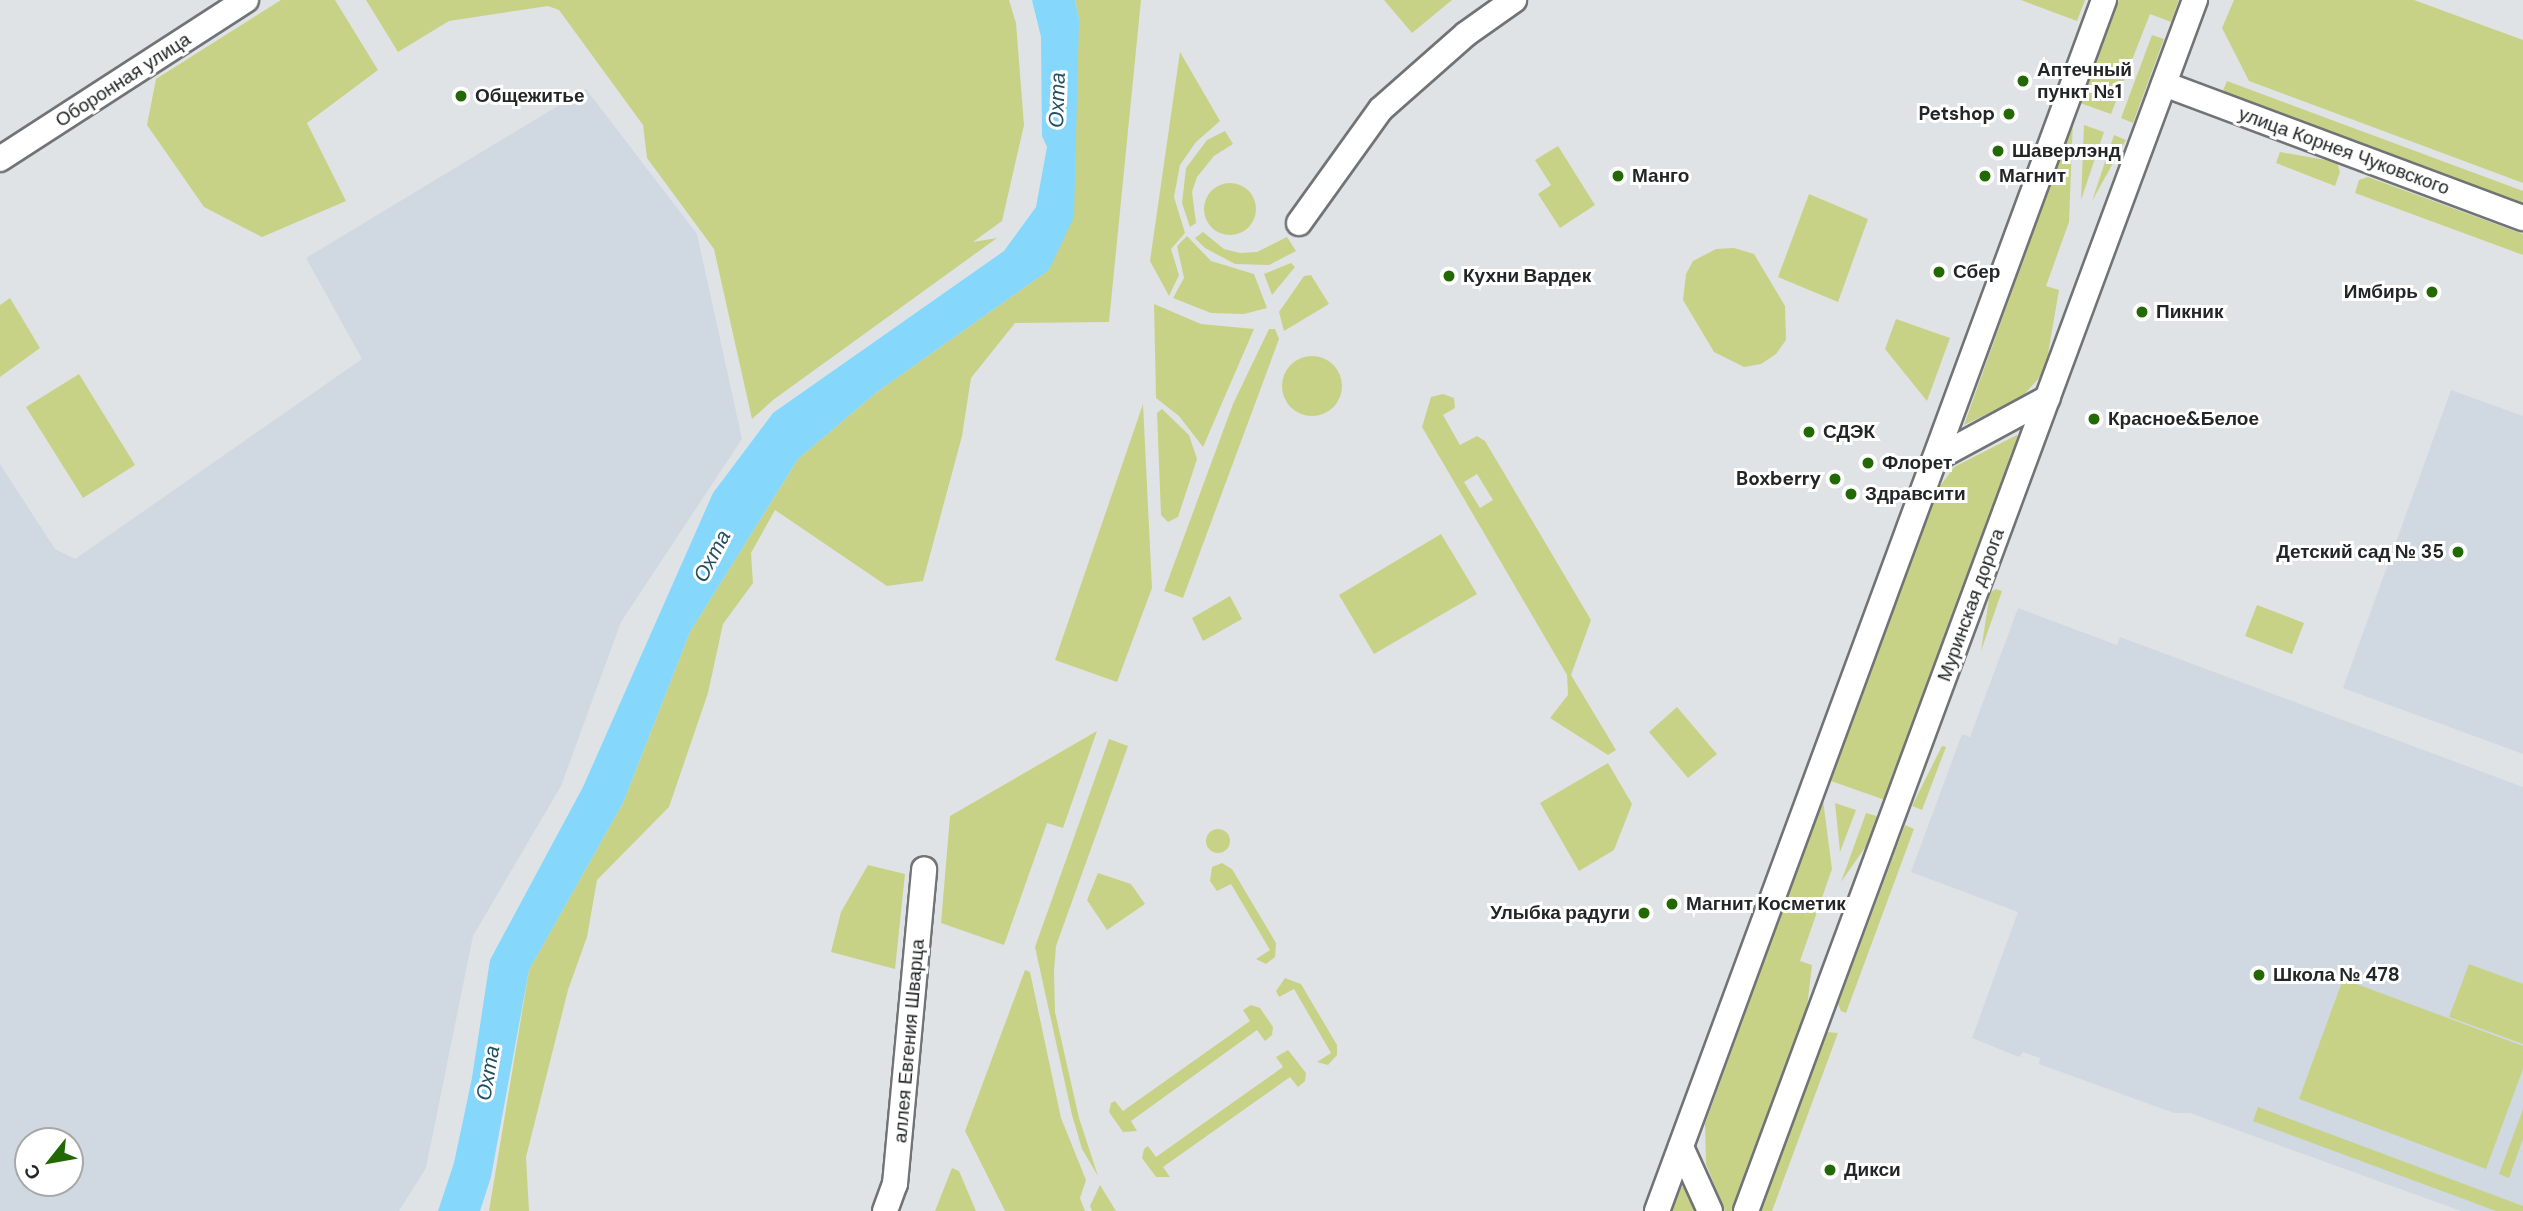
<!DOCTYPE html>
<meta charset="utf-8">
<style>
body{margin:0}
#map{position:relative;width:2523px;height:1211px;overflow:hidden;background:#dfe3e6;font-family:"DM Sans",sans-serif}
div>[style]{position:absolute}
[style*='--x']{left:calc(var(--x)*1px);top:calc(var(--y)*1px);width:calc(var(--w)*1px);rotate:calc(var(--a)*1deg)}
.built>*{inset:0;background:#d0d9e2}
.green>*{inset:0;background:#c8d286}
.round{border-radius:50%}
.water>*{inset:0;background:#85d7fc}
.roads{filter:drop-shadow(2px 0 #707477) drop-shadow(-2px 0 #707477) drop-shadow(0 2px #707477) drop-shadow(0 -2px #707477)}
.minor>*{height:24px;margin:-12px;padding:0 12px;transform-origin:12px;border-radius:12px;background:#fff}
.dots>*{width:19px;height:19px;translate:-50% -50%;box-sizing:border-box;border:4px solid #fff;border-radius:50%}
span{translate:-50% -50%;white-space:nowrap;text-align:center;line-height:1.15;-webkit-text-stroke:6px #fff;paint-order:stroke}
.poi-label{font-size:19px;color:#232526;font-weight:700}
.left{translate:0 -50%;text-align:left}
.right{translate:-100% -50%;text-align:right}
.street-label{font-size:19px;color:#232526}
.water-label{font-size:21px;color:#225063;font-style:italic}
.north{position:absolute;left:14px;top:1127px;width:70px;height:70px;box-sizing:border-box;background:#fff;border:2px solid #a7a8a8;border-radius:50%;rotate:239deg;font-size:19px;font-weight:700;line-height:28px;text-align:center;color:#232526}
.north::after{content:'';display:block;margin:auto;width:24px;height:32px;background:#226903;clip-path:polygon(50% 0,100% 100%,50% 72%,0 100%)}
</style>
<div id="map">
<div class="built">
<i style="clip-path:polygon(evenodd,586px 89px,697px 234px,742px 439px,621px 622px,561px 786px,473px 936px,426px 1168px,399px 1211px,0 1211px,0 464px,55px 549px,75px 559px,362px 359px,306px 258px,586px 89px,28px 1141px,70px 1141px,70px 1183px,28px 1183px,28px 1141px)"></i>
<i style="clip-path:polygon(2451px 390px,2523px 416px,2523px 754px,2343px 688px)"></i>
<i style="clip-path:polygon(2018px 608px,2117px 645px,2120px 637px,2523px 787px,2523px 1211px,2461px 1211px,2190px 1113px,2174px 1113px,2039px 1064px,2040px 1058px,2023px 1052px,2019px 1057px,1972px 1038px,2018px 912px,1911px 872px,1962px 734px,1970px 737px)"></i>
</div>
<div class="green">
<i style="clip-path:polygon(281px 0,335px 0,378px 70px,307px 123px,346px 201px,262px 237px,204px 207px,147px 125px,156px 79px)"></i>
<i style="clip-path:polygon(366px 0,1009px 0,1016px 23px,1024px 125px,1002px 221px,973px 242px,997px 238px,773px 400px,752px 419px,714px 249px,647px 158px,643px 125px,559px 10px,548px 6px,449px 21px,398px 52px)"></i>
<i style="clip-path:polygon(1075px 0,1141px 0,1109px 322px,1015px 323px,971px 378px,962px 436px,923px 581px,887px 586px,775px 510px,751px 553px,753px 583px,723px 624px,708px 693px,669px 807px,597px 880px,587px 937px,568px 990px,526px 1157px,529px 1211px,489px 1211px,529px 970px,623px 803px,690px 632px,798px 459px,877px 392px,1049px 270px,1079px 19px)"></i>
<i style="clip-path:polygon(1384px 0,1452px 0,1412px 33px)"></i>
<i style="clip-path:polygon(2021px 0,2085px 0,2077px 21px)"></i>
<i style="clip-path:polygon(2119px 0,2179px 0,2171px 22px,2150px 14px,2111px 114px,2080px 103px)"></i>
<i style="clip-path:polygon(2234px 0,2414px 0,2523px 40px,2523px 183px,2249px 81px,2222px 28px)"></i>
<i style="clip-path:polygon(2152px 35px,2164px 39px,2133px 123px,2121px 118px)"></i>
<i style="clip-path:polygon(1180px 52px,1220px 121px,1196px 142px,1180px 165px,1174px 197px,1185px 233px,1171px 249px,1179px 275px,1169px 296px,1150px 261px)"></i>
<i style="clip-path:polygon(2227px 81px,2523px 191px,2523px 205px,2222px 93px)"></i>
<i style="clip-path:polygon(2073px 120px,2069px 222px,2046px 286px,2059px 290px,2045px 371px,2021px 398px,1964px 425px)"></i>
<i style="clip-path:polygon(2084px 125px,2104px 132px,2081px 200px)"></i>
<i style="clip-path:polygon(1225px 131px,1233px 144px,1214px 156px,1197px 177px,1192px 192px,1196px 223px,1190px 227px,1182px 203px,1186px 168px,1207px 140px)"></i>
<i style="clip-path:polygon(2114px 135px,2126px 140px,2092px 201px)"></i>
<i style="clip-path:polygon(1558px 146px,1595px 205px,1560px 228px,1538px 194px,1551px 185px,1535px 160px)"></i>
<i style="clip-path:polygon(2280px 152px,2337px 162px,2340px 172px,2335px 186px,2276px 163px)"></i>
<i style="clip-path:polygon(2368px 177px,2523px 234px,2523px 255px,2355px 193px,2359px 180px)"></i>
<i class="round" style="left:1204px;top:183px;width:52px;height:52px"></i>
<i style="clip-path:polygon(1809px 194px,1868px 219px,1838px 302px,1778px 277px)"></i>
<i style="clip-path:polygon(1203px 232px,1224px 249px,1240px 253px,1257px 252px,1287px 237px,1296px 251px,1269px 265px,1235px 264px,1205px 248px,1195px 238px)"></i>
<i style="clip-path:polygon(1187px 236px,1211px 261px,1254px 274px,1267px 308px,1244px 314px,1211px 313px,1173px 298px,1184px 278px,1177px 246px)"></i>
<i style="clip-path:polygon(1734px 248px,1754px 254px,1785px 306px,1786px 340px,1776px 354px,1761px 364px,1744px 367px,1714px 352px,1683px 300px,1686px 274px,1693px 261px,1716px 249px)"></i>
<i style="clip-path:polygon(1291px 263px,1295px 267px,1272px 295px,1264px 274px)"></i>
<i style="clip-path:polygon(1311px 275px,1329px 304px,1284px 331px,1279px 312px,1304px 276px)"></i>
<i style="clip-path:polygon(10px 298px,40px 348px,0 377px,0 305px)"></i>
<i style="clip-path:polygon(1154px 304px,1201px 324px,1254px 329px,1203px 447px,1179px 416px,1156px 398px)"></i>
<i style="clip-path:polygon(1896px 319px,1950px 338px,1927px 401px,1885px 349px)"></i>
<i style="clip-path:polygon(1269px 329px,1275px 329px,1279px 339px,1183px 598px,1164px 591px,1233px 404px)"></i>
<i class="round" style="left:1282px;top:356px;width:60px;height:60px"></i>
<i style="clip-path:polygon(79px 374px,135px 465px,83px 498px,26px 407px)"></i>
<i style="clip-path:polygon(evenodd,1443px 394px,1454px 398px,1455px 408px,1443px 415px,1460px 445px,1477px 436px,1485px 441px,1591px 620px,1571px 675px,1616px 750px,1608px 755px,1550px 718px,1568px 695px,1567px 675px,1422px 427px,1431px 397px,1443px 394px,1477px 474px,1493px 500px,1480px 508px,1464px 482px,1477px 474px)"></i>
<i style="clip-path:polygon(1143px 404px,1152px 588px,1117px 682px,1055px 660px)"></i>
<i style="clip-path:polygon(1162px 409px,1189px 435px,1197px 459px,1178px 517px,1168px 522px,1161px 515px,1157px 413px)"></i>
<i style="clip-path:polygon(2017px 435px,2020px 440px,1885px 800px,1831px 781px,1938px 489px,1954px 467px)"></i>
<i style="clip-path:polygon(1441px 534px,1477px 594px,1374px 654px,1339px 595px)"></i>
<i style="clip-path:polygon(1996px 589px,2002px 591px,1981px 651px,1990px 592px)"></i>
<i style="clip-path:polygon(1230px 596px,1242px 619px,1203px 641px,1192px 618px)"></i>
<i style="clip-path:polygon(2257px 605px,2304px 623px,2292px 654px,2245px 636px)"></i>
<i style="clip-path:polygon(1677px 707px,1717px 754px,1688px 778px,1649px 732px)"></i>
<i style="clip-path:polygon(1097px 731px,1063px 828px,1047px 823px,1004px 945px,941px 923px,950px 816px)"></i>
<i style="clip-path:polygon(1109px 739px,1128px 746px,1056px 946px,1054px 972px,1055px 1012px,1079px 1118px,1098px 1176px,1082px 1149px,1072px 1115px,1035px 947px)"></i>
<i style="clip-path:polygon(1942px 746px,1946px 747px,1922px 810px,1912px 806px)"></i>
<i style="clip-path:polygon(1608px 763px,1632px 804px,1614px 850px,1579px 871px,1540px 803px)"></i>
<i style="clip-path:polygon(1823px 800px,1832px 869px,1800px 961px,1812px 965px,1806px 1016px,1736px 1211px,1725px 1211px,1706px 1164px,1705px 1124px)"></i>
<i style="clip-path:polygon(1835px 803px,1856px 810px,1840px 852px)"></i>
<i style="clip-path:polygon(1866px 813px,1880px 817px,1871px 839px,1841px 882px)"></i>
<i style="clip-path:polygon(1905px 825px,1914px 829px,1846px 1013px,1841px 1011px,1838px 1004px)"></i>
<i class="round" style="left:1206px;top:829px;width:24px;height:24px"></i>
<i style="clip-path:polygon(1222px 863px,1232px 869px,1276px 943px,1275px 957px,1266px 964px,1256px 959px,1270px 950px,1231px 884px,1217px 891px,1210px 881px,1212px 867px)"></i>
<i style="clip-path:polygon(868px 865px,905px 874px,895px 969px,831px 952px,841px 912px)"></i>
<i style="clip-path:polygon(1098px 873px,1131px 884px,1145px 904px,1107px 930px,1087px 900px)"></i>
<i style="clip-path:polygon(2469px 964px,2523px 984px,2523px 1044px,2449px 1017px)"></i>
<i style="clip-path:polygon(1025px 970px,1030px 972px,1061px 1118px,1086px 1180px,1080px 1198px,1085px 1211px,1005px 1211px,965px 1131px)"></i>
<i style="clip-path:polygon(1285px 978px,1301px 984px,1337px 1045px,1337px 1055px,1328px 1065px,1317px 1062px,1331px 1053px,1294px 989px,1279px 997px,1276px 991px)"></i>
<i style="clip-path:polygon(2343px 979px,2523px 1046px,2523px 1069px,2486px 1169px,2299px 1099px)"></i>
<i style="clip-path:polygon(1251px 1005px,1260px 1008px,1273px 1027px,1272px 1035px,1265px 1041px,1257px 1030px,1131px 1121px,1137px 1131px,1123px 1132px,1109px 1112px,1111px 1103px,1115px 1101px,1123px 1111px,1250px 1021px,1243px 1010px)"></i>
<i style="clip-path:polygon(1827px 1032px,1838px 1033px,1772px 1211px,1760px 1211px)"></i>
<i style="clip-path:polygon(1288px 1050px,1306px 1073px,1305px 1081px,1298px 1087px,1290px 1077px,1163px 1167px,1170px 1177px,1156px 1177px,1142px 1158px,1144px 1149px,1148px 1146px,1156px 1157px,1283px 1067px,1276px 1057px)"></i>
<i style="clip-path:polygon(2258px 1107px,2523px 1206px,2523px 1211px,2496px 1211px,2253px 1121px)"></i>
<i style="clip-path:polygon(2523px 1109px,2523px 1139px,2509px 1178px,2499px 1174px)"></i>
<i style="clip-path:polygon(952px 1168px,959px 1171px,976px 1211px,935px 1211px)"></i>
<i style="clip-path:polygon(1100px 1185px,1116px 1211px,1092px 1211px,1090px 1206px)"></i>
<i style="clip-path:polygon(1685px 1186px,1698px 1211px,1671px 1211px,1680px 1188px)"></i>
</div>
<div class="water">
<i style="clip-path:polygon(1032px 0,1075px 0,1079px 19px,1074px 217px,1049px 270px,877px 392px,798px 459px,690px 632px,623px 803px,529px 970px,491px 1177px,480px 1211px,438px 1211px,454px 1163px,472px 1078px,490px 960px,583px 787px,713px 493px,773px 413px,1004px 251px,1036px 207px,1047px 147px,1042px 136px,1041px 37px)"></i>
</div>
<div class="roads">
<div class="minor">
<i style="--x:2164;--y:84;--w:383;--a:20.5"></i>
<i style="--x:0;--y:159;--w:293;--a:-32.9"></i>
<i style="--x:1299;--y:223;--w:140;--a:-54.3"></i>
<i style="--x:1381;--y:109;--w:113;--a:-41.4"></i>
<i style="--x:1466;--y:34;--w:59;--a:-35.3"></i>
<i style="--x:1935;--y:459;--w:128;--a:-28.4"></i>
<i style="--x:1681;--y:1147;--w:70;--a:65.6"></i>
<i style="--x:885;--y:1211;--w:29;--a:-70"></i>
<i style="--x:895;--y:1184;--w:316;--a:-84.7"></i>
<i style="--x:1657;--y:1211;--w:1291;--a:-69.74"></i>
<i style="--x:1746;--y:1211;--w:1292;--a:-69.66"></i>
</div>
</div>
<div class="dots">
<i style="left:2023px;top:81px;background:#226903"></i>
<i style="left:461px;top:96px;background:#226903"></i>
<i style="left:2009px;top:114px;background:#226903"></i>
<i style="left:1998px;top:151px;background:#226903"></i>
<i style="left:1618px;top:176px;background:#226903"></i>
<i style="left:1985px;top:176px;background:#226903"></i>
<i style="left:1939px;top:272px;background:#226903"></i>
<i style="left:1449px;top:276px;background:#226903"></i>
<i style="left:2432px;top:292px;background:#226903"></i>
<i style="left:2142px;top:312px;background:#226903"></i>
<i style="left:2094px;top:419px;background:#226903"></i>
<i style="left:1809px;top:432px;background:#226903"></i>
<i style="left:1868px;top:463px;background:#226903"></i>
<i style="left:1835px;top:479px;background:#226903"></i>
<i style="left:1851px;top:494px;background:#226903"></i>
<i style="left:2458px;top:552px;background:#226903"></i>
<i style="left:1672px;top:904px;background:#226903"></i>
<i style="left:1644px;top:913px;background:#226903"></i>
<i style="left:2259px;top:975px;background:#226903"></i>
<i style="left:1830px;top:1170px;background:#226903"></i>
</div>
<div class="poi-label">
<span class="left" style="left:2037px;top:81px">Аптечный<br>пункт №1</span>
<span class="left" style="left:475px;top:96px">Общежитье</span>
<span class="right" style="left:1995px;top:114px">Petshop</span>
<span class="left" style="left:2012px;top:151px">Шаверлэнд</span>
<span class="left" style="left:1632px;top:176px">Манго</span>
<span class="left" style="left:1999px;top:176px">Магнит</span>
<span class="left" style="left:1953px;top:272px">Сбер</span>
<span class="left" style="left:1463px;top:276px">Кухни Вардек</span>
<span class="right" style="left:2418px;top:292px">Имбирь</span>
<span class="left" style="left:2156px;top:312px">Пикник</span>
<span class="left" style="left:2108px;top:419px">Красное&amp;Белое</span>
<span class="left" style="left:1823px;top:432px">СДЭК</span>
<span class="left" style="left:1882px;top:463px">Флорет</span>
<span class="right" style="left:1821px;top:479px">Boxberry</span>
<span class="left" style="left:1865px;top:494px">Здравсити</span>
<span class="right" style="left:2444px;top:552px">Детский сад № 35</span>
<span class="left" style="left:1686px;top:904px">Магнит Косметик</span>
<span class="right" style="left:1630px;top:913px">Улыбка радуги</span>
<span class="left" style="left:2273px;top:975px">Школа № 478</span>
<span class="left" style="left:1844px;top:1170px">Дикси</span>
</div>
<div class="street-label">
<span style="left:123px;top:80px;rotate:-33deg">Оборонная улица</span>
<span style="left:2344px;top:151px;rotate:20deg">улица Корнея Чуковского</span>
<span style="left:1971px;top:605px;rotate:-70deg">Муринская дорога</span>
<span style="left:909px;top:1041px;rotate:-85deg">аллея Евгения Шварца</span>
</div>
<div class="water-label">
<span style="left:1057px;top:100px;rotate:-88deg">Охта</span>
<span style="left:712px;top:556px;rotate:-62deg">Охта</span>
<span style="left:488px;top:1073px;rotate:-80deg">Охта</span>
</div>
<div class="north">С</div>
</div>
